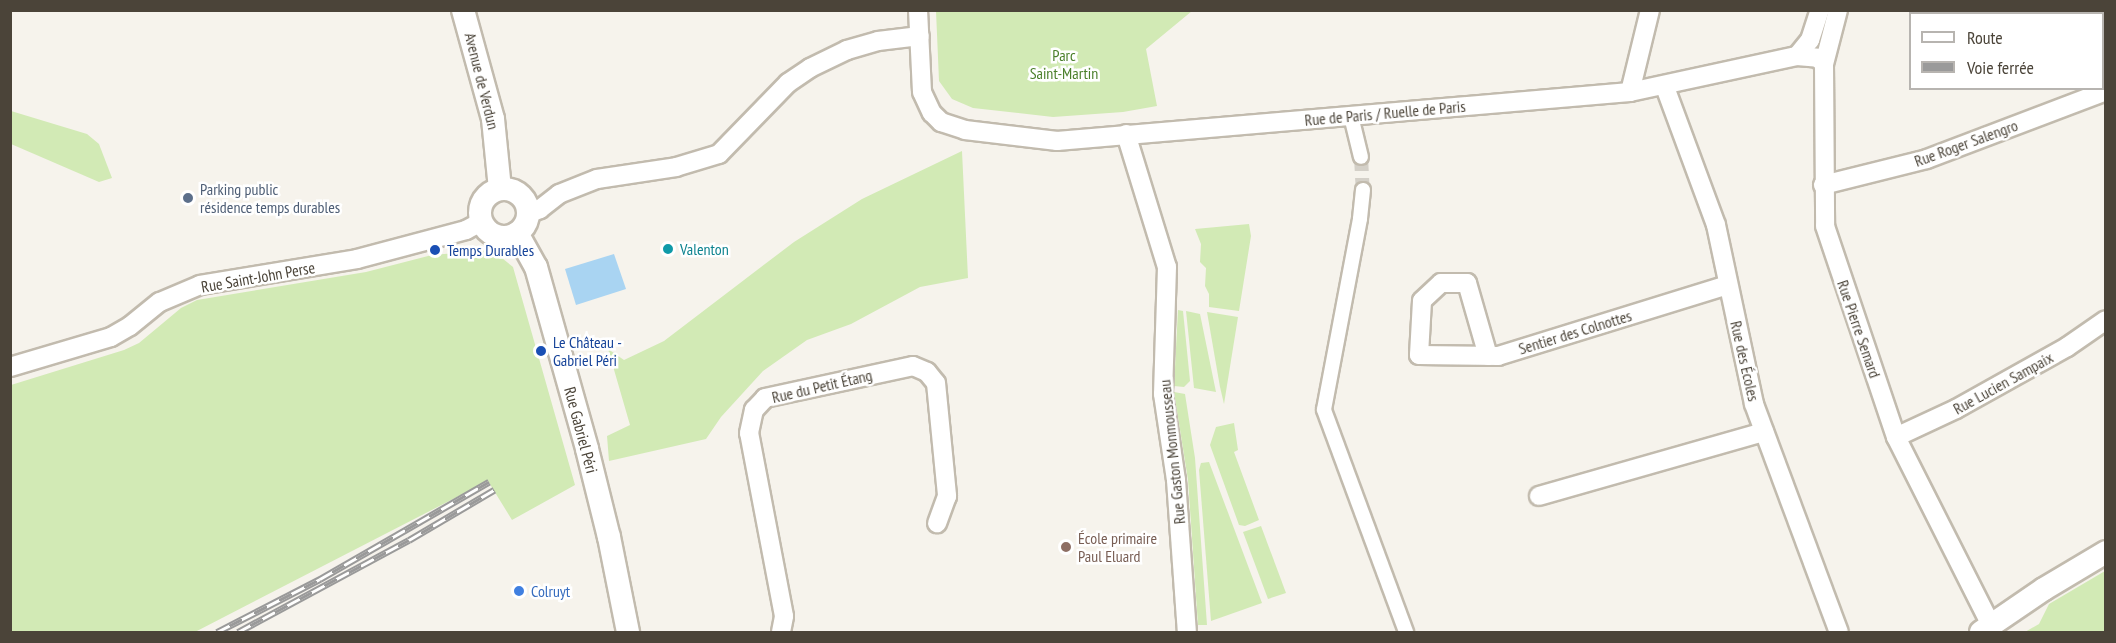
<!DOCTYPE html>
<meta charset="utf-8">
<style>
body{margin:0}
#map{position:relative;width:2116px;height:643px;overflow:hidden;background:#f6f3ec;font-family:"PT Sans Narrow",sans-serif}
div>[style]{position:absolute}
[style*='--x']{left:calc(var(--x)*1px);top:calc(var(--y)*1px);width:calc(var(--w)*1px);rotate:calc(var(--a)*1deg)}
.green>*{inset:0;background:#d2eab5}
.water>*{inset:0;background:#a9d4f2}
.pedestrian-tunnel>*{height:14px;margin-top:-7px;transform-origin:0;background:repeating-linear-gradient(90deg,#d4d0c8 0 14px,transparent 0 21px)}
.roads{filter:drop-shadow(2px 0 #c2bbae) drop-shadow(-2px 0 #c2bbae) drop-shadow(0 2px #c2bbae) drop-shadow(0 -2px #c2bbae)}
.pedestrian>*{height:14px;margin:-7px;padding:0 7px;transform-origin:7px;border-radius:7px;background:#fff}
.minor>*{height:18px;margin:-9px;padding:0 9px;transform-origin:9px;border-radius:9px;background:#fff}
.tertiary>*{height:22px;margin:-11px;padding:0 11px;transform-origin:11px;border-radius:11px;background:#fff}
.tertiary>.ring{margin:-11px;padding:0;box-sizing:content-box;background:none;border:22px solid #fff;border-radius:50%}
.rail>*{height:7px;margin-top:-3.5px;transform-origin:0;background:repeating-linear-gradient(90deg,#fff 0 14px,#9a9a9a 0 28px);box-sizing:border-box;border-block:2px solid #9a9a9a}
.dots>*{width:16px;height:16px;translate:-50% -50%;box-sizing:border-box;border:3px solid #fff;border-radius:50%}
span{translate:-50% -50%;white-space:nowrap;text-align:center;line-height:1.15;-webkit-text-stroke:5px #fff;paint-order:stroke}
.park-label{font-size:16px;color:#4a7f2a}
.street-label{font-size:16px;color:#4b4439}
.service-label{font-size:16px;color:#4e5e75}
.left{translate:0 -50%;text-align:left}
.culture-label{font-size:16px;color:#0d838f}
.transit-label{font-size:16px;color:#164399}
.education-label{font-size:16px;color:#785e54}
.shop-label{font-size:16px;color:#366cbe}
.frame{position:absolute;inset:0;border:12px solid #4b4439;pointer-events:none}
.legend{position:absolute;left:1909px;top:12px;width:195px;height:78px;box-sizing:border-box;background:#fff;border:2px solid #b7b4b0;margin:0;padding:8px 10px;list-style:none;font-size:18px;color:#4b4439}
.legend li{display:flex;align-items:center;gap:12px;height:30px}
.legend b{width:30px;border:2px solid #b7b4b0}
</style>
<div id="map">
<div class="green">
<i style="clip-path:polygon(936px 11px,936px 10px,1192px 11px,1146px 49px,1157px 106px,1123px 112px,1053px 117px,973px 108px,952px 99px,939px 81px)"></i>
<i style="clip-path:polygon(11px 111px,87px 134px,99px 144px,112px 178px,99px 182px,11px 144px)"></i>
<i style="clip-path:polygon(962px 151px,968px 278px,920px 287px,851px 324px,807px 340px,763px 371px,721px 417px,706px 439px,609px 461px,607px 436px,630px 425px,608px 349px,624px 360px,664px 341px,794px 242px,862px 199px)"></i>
<i style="clip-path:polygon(1249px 224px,1251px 236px,1239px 311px,1209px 307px,1209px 294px,1205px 286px,1206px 268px,1200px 262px,1201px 244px,1195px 229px)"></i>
<i style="clip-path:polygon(492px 250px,513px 267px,575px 485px,512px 520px,488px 481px,195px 632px,11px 632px,11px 385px,124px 350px,139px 343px,181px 308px,197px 300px,366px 272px,432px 255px)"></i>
<i style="clip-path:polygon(1178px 310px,1183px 311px,1190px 381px,1184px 387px,1174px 386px)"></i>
<i style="clip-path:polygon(1186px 311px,1200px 314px,1216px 392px,1194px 388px)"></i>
<i style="clip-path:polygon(1207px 312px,1238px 317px,1224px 404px,1220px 387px)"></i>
<i style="clip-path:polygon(1174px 392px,1185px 394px,1195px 458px,1207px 625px,1198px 625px,1188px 480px)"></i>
<i style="clip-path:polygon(1234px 423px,1238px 450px,1234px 452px,1259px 520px,1245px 526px,1239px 525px,1210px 445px,1216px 427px)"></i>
<i style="clip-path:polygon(1209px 462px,1262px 603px,1211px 621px,1199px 470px,1201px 463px)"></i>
<i style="clip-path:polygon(1261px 526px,1286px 593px,1268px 599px,1243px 532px)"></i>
<i style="clip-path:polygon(2105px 571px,2105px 632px,2025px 632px,2039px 624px,2049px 604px)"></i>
</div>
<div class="water">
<i style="clip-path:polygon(614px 254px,626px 289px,576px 305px,565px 269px)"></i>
</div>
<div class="pedestrian-tunnel">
<i style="--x:1361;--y:157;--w:33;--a:87"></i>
</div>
<div class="roads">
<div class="pedestrian">
<i style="--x:1351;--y:116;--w:42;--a:76.3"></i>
<i style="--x:1363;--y:190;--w:29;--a:96"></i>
<i style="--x:1360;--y:219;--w:194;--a:100.7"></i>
<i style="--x:1324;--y:410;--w:237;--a:69.7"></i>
</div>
<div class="minor">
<i style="--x:918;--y:10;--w:82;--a:87.2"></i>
<i style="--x:922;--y:92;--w:23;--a:65"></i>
<i style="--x:932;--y:113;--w:13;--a:45"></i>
<i style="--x:941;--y:122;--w:25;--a:18"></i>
<i style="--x:965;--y:130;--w:93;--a:6.8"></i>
<i style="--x:1057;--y:141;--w:575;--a:-4.89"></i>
<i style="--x:1630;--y:92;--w:171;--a:-12.2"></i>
<i style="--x:1797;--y:56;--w:21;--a:5"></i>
<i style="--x:1818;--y:58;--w:8;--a:45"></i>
<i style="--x:1838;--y:10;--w:56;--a:104.5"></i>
<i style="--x:1824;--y:64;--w:162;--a:89.6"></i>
<i style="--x:1825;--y:226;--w:223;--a:71.4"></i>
<i style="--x:1896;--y:437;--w:211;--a:63.2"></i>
<i style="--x:1797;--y:56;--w:21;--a:-51"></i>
<i style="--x:1810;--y:40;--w:32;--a:-72"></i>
<i style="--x:1665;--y:87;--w:147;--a:69.7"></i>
<i style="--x:1716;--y:225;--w:183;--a:78"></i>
<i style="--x:1754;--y:404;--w:243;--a:69.6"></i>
<i style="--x:1630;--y:92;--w:84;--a:-76.3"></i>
<i style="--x:1126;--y:134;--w:139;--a:72.9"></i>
<i style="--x:1167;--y:267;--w:127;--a:91.8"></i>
<i style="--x:1163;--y:394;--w:87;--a:81.4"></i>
<i style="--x:1176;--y:480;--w:152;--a:85.9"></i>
<i style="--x:1823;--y:185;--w:107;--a:-14"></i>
<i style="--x:1927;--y:159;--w:191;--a:-20.8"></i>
<i style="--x:527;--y:214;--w:14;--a:-21"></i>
<i style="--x:540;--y:209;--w:24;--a:-38"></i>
<i style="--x:559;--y:194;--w:41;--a:-21.5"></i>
<i style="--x:597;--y:179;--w:80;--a:-8.6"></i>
<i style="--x:676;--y:167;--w:45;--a:-16.8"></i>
<i style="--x:719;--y:154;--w:99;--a:-45.8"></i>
<i style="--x:788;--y:83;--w:27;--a:-34"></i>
<i style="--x:810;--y:68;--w:41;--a:-25.9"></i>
<i style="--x:847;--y:50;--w:32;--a:-16"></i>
<i style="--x:878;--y:41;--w:42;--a:-6.8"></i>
<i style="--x:1488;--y:356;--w:76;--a:-106"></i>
<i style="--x:1467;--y:283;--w:26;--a:180"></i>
<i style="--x:1441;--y:283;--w:26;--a:137"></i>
<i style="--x:1422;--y:301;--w:54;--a:93.2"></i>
<i style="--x:1419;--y:355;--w:79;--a:0.7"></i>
<i style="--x:1498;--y:356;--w:240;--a:-17.2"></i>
<i style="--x:10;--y:367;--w:105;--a:-16.5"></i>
<i style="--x:111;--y:337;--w:22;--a:-30"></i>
<i style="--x:130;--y:326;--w:38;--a:-39"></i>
<i style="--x:160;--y:302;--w:43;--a:-23"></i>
<i style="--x:200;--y:285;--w:159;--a:-9.4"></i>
<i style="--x:357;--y:259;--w:113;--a:-14.9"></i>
<i style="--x:466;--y:230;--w:17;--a:-28"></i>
<i style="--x:1896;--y:437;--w:66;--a:-25"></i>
<i style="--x:1956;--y:409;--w:127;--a:-29.2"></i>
<i style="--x:2067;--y:347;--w:47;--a:-34.7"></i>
<i style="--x:1539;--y:496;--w:234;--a:-15.9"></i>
<i style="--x:781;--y:632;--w:16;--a:-79"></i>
<i style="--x:784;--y:616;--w:186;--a:-100.8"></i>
<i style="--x:749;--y:433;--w:24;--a:-78"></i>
<i style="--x:754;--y:410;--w:16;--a:-47"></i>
<i style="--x:765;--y:398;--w:151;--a:-12.2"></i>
<i style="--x:913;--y:366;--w:15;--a:23"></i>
<i style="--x:927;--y:372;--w:14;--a:51"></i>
<i style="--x:936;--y:383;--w:114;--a:84.4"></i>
<i style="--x:947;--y:496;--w:29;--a:110"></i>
</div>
<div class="tertiary">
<i style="--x:463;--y:10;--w:113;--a:74.6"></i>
<i style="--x:493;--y:119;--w:70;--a:84.3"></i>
<i class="ring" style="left:480px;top:189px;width:26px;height:26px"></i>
<i style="--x:517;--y:233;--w:39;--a:61"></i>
<i style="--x:536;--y:267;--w:189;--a:74.3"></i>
<i style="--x:587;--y:449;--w:91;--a:76"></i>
<i style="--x:609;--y:537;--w:97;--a:78.7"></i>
<i style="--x:1981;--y:632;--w:76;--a:-34.3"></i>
<i style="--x:2044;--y:589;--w:72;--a:-30.8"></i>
</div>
</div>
<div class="rail">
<i style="--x:217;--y:632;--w:116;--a:-27.2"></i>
<i style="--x:320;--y:579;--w:195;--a:-29.9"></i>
<i style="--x:238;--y:632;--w:194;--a:-28.3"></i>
<i style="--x:409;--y:540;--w:99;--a:-30.5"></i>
</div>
<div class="dots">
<i style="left:188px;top:198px;background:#5c6f8a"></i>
<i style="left:668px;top:249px;background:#0f9aa8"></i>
<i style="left:435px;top:250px;background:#1a4fb4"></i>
<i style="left:541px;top:351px;background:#1a4fb4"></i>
<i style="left:1066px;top:547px;background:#8d6e63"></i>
<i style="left:519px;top:591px;background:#3f7fe0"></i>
</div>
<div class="park-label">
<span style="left:1064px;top:64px">Parc<br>Saint-Martin</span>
</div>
<div class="street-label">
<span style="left:482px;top:81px;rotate:76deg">Avenue de Verdun</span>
<span style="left:1385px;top:113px;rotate:-5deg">Rue de Paris / Ruelle de Paris</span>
<span style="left:1966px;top:143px;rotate:-20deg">Rue Roger Salengro</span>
<span style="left:258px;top:277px;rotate:-10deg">Rue Saint-John Perse</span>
<span style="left:1859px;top:329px;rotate:71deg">Rue Pierre Semard</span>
<span style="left:1575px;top:332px;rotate:-17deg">Sentier des Colnottes</span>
<span style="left:1745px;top:361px;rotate:77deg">Rue des Écoles</span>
<span style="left:2003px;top:383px;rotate:-29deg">Rue Lucien Sampaix</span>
<span style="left:822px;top:386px;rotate:-13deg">Rue du Petit Étang</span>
<span style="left:581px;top:430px;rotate:75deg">Rue Gabriel Péri</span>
<span style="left:1172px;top:452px;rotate:-96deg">Rue Gaston Monmousseau</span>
</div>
<div class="service-label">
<span class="left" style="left:200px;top:198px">Parking public<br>résidence temps durables</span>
</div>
<div class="culture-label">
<span class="left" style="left:680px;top:249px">Valenton</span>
</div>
<div class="transit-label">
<span class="left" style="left:447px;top:250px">Temps Durables</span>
<span class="left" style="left:553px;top:351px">Le Château -<br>Gabriel Péri</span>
</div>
<div class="education-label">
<span class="left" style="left:1078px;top:547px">École primaire<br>Paul Eluard</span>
</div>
<div class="shop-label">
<span class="left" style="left:531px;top:591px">Colruyt</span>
</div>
<div class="frame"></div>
<ul class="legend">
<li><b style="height:8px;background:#fff"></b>Route</li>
<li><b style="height:8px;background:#9a9a9a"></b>Voie ferrée</li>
</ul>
</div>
